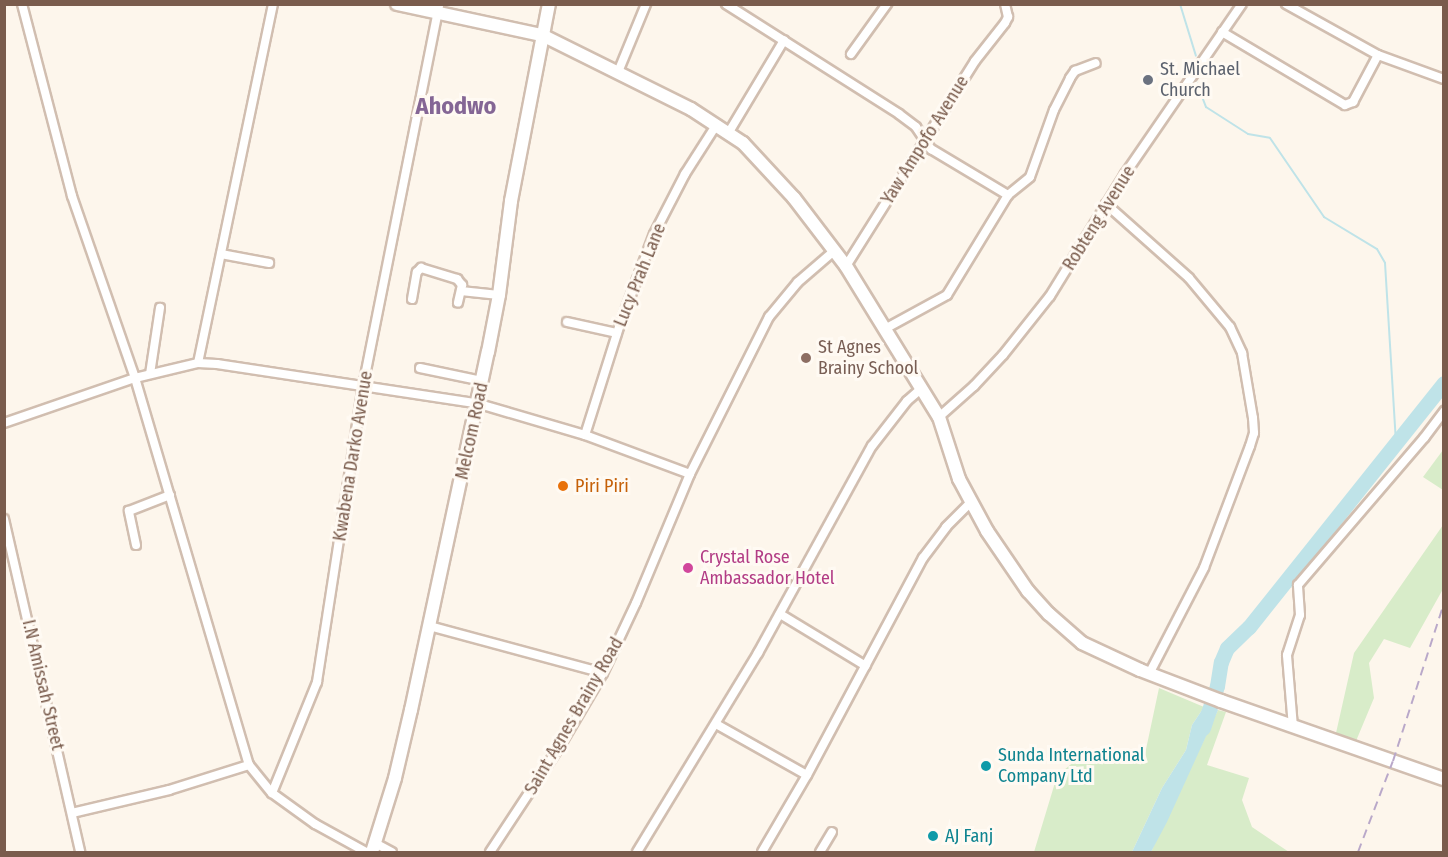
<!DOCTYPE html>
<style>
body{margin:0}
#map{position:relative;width:1448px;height:857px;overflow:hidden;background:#fdf6ec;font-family:"Fira Sans Condensed",sans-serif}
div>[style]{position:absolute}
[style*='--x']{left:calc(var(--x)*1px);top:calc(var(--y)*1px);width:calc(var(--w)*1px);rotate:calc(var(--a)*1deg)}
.green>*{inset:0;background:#d8ecc9}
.water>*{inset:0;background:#bfe3e8}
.stream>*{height:2px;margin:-1px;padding:0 1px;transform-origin:1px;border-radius:1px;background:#bfe3e8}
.river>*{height:15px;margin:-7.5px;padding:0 7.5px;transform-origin:7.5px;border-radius:7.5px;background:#bfe3e8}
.roads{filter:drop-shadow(2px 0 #d1beb0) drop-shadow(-2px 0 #d1beb0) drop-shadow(0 2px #d1beb0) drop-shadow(0 -2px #d1beb0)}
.street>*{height:8px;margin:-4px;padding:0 4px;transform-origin:4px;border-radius:4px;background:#fff}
.secondary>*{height:12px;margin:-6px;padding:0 6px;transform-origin:6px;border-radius:6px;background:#fff}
.rail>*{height:2px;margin-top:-1px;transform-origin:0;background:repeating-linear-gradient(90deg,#b9a8c9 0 9px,transparent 0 15px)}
.dots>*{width:16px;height:16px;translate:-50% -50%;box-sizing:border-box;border:3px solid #fffaf3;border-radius:50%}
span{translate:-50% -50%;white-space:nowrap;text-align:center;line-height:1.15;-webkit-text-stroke:6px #fffaf3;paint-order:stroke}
.worship-label{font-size:18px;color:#5b616d}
.left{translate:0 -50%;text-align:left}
.street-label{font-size:18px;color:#7a5c4d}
.education-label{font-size:18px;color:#785e54}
.food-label{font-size:18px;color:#c56008}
.hotel-label{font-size:18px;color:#b23c85}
.culture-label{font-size:18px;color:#0d838f}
.district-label{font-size:24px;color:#846695;font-weight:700}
.frame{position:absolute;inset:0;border:6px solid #7a5c4d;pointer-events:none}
</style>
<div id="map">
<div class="green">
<i style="clip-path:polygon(1443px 450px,1443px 490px,1423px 477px)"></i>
<i style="clip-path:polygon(1443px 525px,1443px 589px,1410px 648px,1384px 639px,1369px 663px,1374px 698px,1356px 741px,1336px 733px,1354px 653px)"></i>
<i style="clip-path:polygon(1159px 688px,1204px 707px,1192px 725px,1186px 750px,1162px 788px,1132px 852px,1034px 852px,1057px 776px,1083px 754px,1145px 754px)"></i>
<i style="clip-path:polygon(1218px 710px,1226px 712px,1207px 765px,1249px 778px,1242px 800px,1252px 827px,1289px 852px,1151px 852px)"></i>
</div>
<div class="water">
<i style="clip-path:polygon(1204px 707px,1218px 710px,1167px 822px,1151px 852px,1132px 852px,1162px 788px,1186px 750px,1192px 725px)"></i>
</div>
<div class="stream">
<i style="--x:1180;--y:4;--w:54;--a:72.9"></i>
<i style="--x:1196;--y:81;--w:28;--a:69"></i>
<i style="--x:1206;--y:107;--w:50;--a:32.7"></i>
<i style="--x:1248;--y:134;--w:22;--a:10"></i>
<i style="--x:1270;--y:138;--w:96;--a:55.6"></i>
<i style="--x:1324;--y:217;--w:62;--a:31.1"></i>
<i style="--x:1377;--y:249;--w:16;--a:60"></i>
<i style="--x:1385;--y:263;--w:181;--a:86.5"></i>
</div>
<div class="river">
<i style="--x:1203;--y:728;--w:44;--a:-71.6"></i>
<i style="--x:1217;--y:686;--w:24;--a:-81"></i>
<i style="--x:1221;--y:662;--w:15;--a:-67"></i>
<i style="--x:1227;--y:648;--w:30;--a:-44"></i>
<i style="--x:1249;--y:627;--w:312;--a:-51.4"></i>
</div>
<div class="roads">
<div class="street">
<i style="--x:22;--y:4;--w:198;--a:75.4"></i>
<i style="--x:72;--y:196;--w:193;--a:70.9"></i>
<i style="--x:135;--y:378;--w:403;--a:73.6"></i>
<i style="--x:249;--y:765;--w:36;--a:51"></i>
<i style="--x:726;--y:4;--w:205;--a:32.4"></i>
<i style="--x:899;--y:114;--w:21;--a:37"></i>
<i style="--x:916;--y:127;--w:27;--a:56"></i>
<i style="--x:931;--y:149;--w:90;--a:30.9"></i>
<i style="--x:1008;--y:195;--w:117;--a:121.4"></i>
<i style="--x:947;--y:295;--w:71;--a:151.3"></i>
<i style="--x:1286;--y:4;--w:105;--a:29"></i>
<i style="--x:1378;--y:55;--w:70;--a:20"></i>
<i style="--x:1222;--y:32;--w:143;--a:30.7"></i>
<i style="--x:1345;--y:105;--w:9;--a:-21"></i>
<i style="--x:1353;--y:102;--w:53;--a:-62"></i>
<i style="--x:851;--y:54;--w:62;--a:-54.2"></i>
<i style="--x:618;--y:72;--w:74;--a:-67.6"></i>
<i style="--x:729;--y:132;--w:107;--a:-59.1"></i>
<i style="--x:1008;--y:195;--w:28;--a:-39"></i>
<i style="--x:1030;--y:177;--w:71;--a:-70.3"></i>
<i style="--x:1054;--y:110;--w:36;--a:-63"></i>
<i style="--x:1070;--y:78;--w:9;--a:-54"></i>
<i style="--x:1075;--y:71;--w:22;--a:-21"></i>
<i style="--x:1106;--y:204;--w:111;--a:41.7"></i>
<i style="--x:1189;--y:278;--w:64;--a:50.1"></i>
<i style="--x:1230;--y:327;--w:29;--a:65"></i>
<i style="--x:1242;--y:353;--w:66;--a:80.4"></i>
<i style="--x:1253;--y:418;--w:15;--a:86"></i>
<i style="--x:1254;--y:433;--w:14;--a:107"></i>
<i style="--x:1250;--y:446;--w:130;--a:110.7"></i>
<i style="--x:1204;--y:568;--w:119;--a:117.4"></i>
<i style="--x:221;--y:254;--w:49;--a:10.6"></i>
<i style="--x:846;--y:266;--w:242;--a:-57.8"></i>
<i style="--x:975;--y:61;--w:48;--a:-51.7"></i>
<i style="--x:1005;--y:23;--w:7;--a:-63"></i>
<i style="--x:1008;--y:17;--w:13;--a:-103"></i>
<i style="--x:461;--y:291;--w:38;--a:6"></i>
<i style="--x:412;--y:299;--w:27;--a:-80"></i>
<i style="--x:417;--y:272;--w:6;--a:-45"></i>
<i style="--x:421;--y:268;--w:38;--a:17"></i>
<i style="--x:457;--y:279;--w:8;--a:50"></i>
<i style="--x:462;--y:285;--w:18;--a:103"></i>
<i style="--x:567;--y:322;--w:51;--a:12.4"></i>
<i style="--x:198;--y:363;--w:367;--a:-78.2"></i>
<i style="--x:420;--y:368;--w:63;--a:11.8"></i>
<i style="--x:150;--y:374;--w:67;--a:-81.4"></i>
<i style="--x:939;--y:417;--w:47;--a:-41.5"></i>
<i style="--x:974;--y:386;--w:42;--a:-46.9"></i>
<i style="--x:1003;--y:355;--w:75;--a:-51.5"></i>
<i style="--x:1050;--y:296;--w:143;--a:-58.4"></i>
<i style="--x:1125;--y:174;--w:206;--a:-55.5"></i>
<i style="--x:4;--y:423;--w:139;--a:-19"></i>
<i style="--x:135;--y:378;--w:65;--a:-13.4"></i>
<i style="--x:198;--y:363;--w:19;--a:3"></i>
<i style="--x:217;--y:364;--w:262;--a:8.6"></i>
<i style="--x:476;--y:403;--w:114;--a:16.4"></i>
<i style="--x:585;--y:435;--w:112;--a:20.4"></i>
<i style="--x:690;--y:474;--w:176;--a:-63.3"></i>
<i style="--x:769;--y:317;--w:45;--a:-50.4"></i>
<i style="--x:798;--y:282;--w:48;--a:-40.7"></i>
<i style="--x:585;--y:435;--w:113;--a:-72.5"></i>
<i style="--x:619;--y:327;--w:99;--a:-69.4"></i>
<i style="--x:654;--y:234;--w:68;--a:-62.7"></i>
<i style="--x:685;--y:174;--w:59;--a:-57.4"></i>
<i style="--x:4;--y:519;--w:342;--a:77.1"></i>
<i style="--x:136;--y:545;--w:35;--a:-102"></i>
<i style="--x:129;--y:511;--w:44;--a:-21.3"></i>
<i style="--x:780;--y:614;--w:100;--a:31.2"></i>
<i style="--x:429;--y:626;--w:180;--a:15.1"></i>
<i style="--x:716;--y:724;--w:104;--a:29.3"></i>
<i style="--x:807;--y:775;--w:89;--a:120.3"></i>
<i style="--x:1293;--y:727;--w:72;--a:-94.8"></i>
<i style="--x:1287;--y:655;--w:42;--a:-72"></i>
<i style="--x:1300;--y:615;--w:30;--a:-94"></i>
<i style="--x:1298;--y:585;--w:194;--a:-49.4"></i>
<i style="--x:1424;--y:438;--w:34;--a:-53"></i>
<i style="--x:807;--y:775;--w:246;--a:-61.9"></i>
<i style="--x:923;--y:558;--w:39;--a:-53"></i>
<i style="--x:946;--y:527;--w:35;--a:-45"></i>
<i style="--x:72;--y:813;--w:100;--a:-13.3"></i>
<i style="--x:169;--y:790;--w:84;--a:-17.4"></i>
<i style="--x:375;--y:843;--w:19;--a:28"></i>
<i style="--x:366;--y:852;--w:58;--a:-151.2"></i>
<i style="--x:315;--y:824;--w:53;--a:-144.2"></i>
<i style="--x:272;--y:793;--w:120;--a:-67.9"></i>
<i style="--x:317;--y:682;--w:300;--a:-81.2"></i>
<i style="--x:363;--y:386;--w:389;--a:-78.7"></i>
<i style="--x:490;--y:852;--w:123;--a:-56.6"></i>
<i style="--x:558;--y:749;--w:88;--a:-59.4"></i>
<i style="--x:603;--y:673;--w:77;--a:-64.8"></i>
<i style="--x:636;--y:603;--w:140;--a:-67.3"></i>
<i style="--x:637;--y:852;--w:233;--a:-58.7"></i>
<i style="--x:758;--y:653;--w:236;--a:-61.2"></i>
<i style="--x:872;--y:446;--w:57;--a:-52.1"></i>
<i style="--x:907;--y:401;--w:20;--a:-41"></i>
<i style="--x:820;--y:852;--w:23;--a:-59"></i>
</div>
<div class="secondary">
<i style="--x:397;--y:4;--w:148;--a:12.1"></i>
<i style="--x:542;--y:35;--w:166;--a:26.4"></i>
<i style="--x:691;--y:109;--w:62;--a:33.2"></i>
<i style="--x:743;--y:143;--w:75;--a:47.2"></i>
<i style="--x:794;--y:198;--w:86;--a:52.6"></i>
<i style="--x:846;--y:266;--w:177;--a:58.4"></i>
<i style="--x:939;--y:417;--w:65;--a:72.1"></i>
<i style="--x:959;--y:479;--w:59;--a:61.7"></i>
<i style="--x:987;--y:531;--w:73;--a:55.7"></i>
<i style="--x:1028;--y:591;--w:31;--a:48"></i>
<i style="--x:1049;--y:614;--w:44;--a:41.3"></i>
<i style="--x:1082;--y:643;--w:64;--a:25"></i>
<i style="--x:1140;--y:670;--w:87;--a:20.9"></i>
<i style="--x:1221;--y:701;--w:236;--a:19.3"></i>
<i style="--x:372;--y:852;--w:77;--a:-72.7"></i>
<i style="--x:395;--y:778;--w:70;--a:-76.8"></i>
<i style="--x:411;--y:710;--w:366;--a:-77.9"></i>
<i style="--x:488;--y:352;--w:58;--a:-79.1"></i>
<i style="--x:499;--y:295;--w:95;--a:-82.7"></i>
<i style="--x:511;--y:201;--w:201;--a:-79.1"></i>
</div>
</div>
<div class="rail">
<i style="--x:1358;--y:852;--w:97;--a:-69"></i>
<i style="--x:1393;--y:761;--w:166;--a:-72.1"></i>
</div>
<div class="dots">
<i style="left:1148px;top:80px;background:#6b7280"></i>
<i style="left:806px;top:358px;background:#8d6e63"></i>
<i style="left:563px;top:486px;background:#e8710a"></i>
<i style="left:688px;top:568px;background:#d1479c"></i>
<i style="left:986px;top:766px;background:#0f9aa8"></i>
<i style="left:933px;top:836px;background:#0f9aa8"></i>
</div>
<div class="worship-label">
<span class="left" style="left:1160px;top:80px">St. Michael<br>Church</span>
</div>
<div class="street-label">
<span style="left:925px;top:140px;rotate:-58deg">Yaw Ampofo Avenue</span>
<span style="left:1099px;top:218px;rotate:-58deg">Robteng Avenue</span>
<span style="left:640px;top:275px;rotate:-68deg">Lucy Prah Lane</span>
<span style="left:472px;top:431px;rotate:-78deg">Melcom Road</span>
<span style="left:353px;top:456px;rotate:-81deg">Kwabena Darko Avenue</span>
<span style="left:43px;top:685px;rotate:77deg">I.N Amissah Street</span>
<span style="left:574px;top:716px;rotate:-60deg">Saint Agnes Brainy Road</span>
</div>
<div class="education-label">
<span class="left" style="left:818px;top:358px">St Agnes<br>Brainy School</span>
</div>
<div class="food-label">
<span class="left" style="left:575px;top:486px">Piri Piri</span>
</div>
<div class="hotel-label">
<span class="left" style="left:700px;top:568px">Crystal Rose<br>Ambassador Hotel</span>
</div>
<div class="culture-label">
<span class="left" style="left:998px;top:766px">Sunda International<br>Company Ltd</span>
<span class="left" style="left:945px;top:836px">AJ Fanj</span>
</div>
<div class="district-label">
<span style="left:456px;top:107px">Ahodwo</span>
</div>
<div class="frame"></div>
</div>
